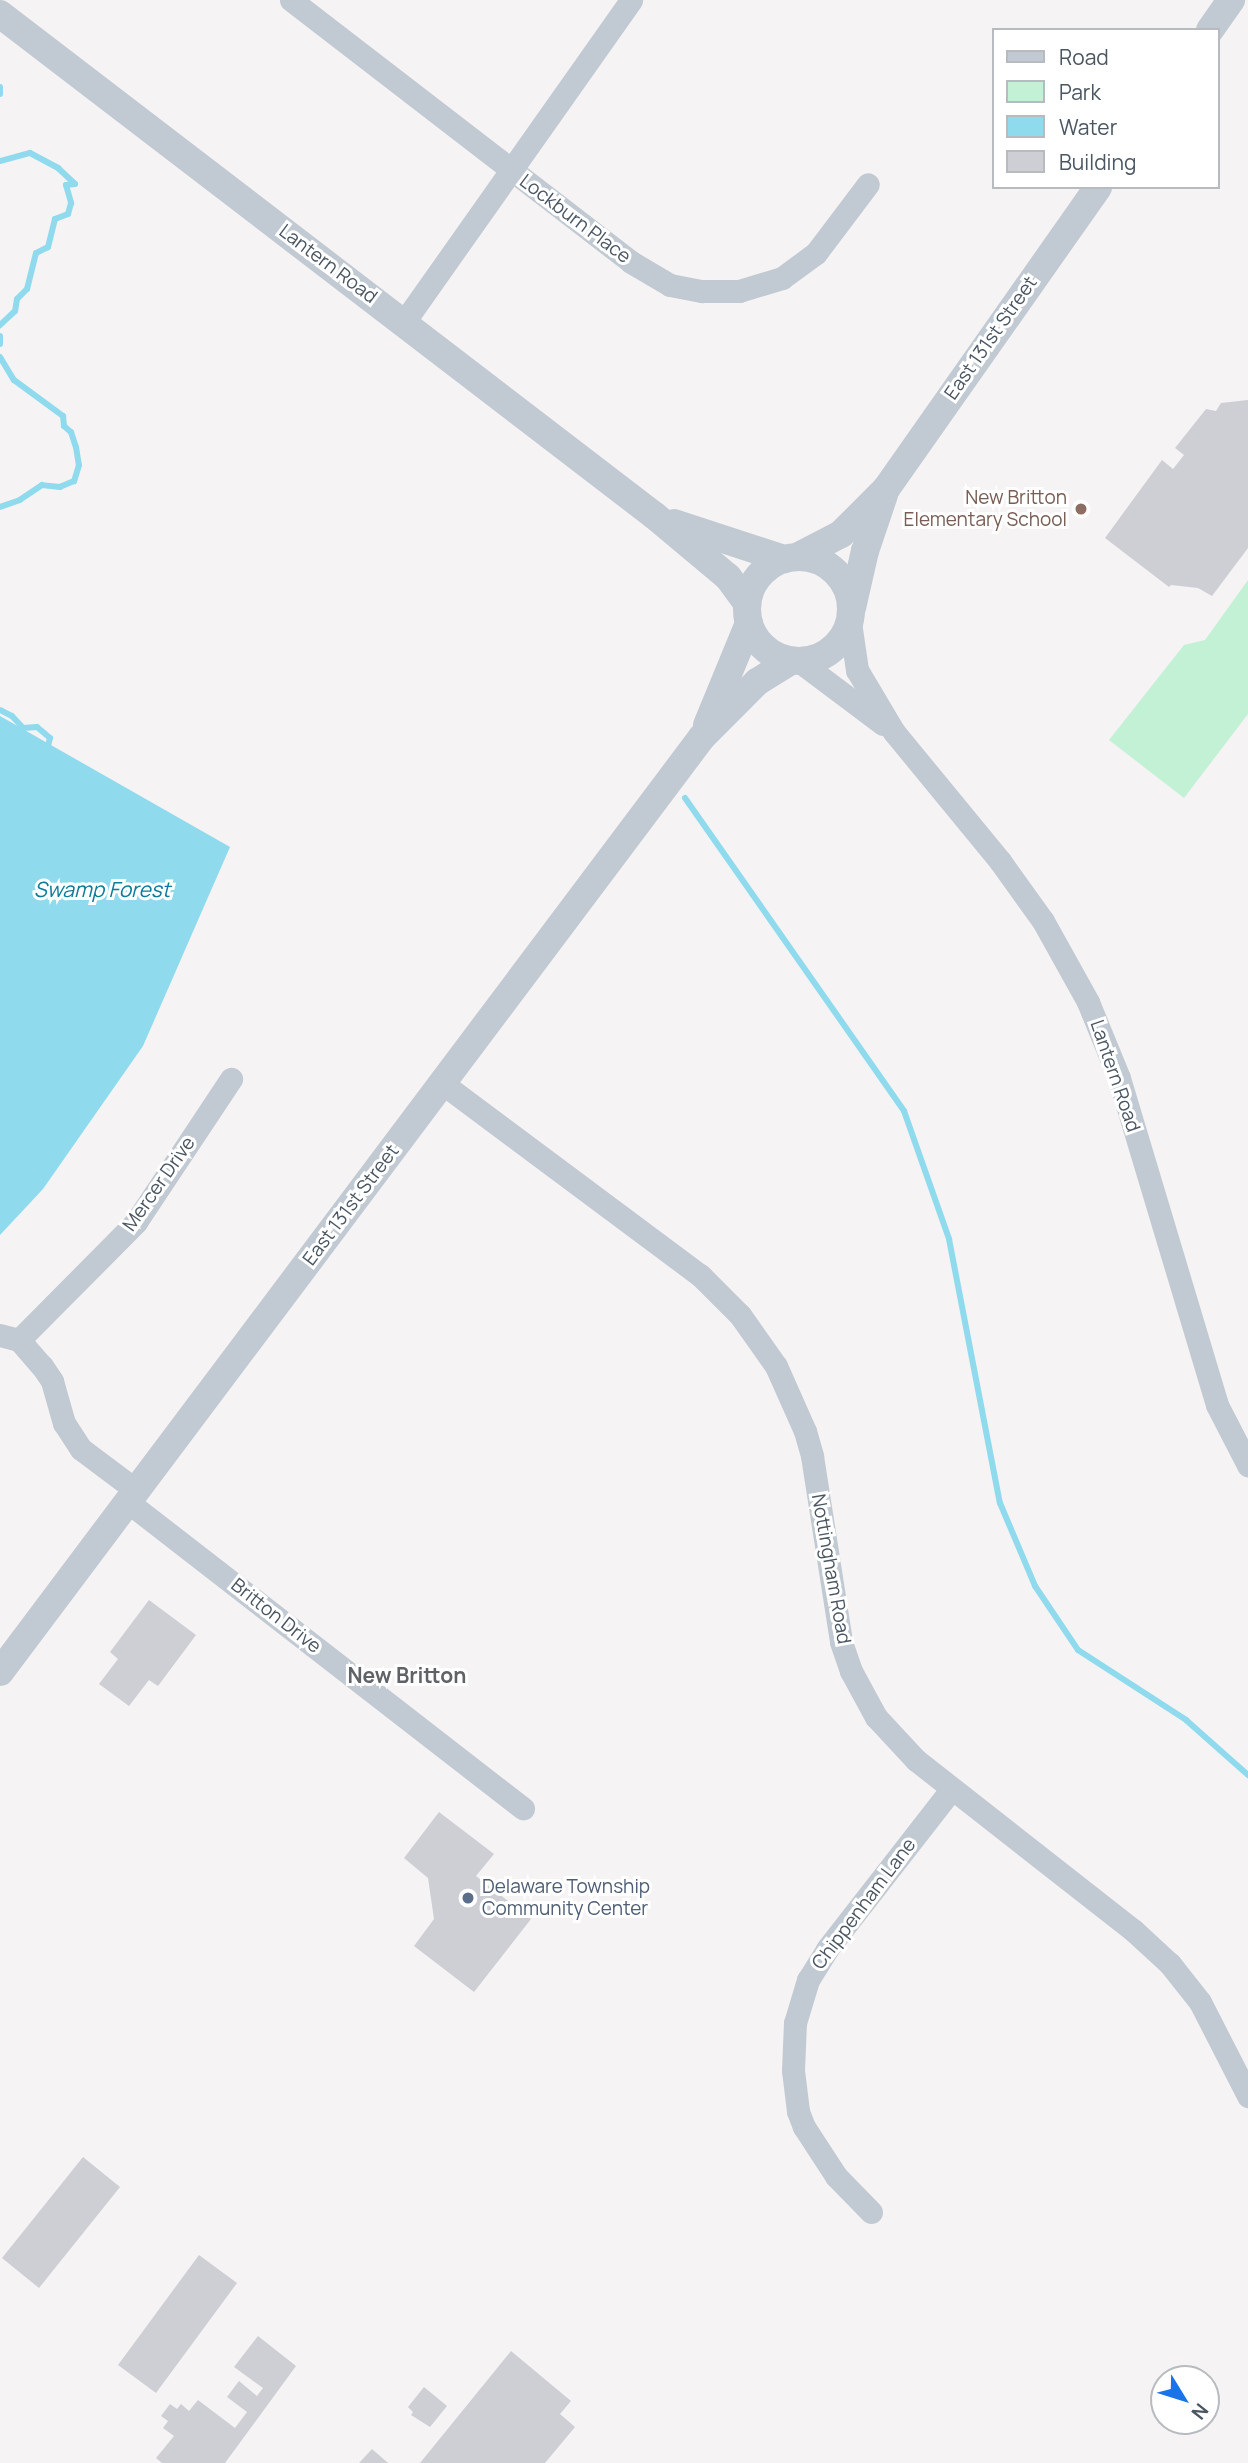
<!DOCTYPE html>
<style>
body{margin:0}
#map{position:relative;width:1248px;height:2463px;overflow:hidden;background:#f5f3f3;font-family:Manrope,sans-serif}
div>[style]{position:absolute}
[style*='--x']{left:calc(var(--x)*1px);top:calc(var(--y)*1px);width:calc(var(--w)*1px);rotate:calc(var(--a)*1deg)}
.green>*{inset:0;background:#c3f1d5}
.water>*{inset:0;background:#90daee}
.stream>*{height:6px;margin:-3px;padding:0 3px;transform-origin:3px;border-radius:3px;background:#90daee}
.building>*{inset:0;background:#cdcfd5}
.minor>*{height:23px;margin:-11.5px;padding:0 11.5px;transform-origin:11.5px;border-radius:11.5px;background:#c1cad2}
.tertiary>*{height:28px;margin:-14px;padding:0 14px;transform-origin:14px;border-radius:14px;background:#c1cad2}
.tertiary>.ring{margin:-14px;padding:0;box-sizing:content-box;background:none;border:28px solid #c1cad2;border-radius:50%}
.dots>*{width:19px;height:19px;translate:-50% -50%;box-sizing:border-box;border:4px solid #fff;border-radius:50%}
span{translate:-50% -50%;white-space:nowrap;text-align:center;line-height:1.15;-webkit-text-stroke:6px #fff;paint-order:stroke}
.street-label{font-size:19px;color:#4a5661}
.education-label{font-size:19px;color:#785e54}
.right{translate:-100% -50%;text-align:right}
.service-label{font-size:19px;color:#4e5e75}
.left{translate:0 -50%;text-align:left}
.water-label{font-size:21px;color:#0c7c9b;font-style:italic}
.neighbourhood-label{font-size:21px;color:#5f6368;font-weight:700}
.legend{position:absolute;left:992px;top:28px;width:228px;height:161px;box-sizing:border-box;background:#fff;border:2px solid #b7bbc0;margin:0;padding:9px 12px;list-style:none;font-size:21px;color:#4a5661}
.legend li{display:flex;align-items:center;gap:14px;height:35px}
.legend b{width:35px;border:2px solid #b7bbc0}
.north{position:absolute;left:1150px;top:2365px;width:70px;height:70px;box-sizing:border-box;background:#fff;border:2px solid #b7bbc0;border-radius:50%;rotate:128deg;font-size:19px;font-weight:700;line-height:28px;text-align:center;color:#4a5661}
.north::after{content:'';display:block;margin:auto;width:24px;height:32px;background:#1a73e8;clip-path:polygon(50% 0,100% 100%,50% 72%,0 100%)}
</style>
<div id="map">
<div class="green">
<i style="clip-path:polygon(1248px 580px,1248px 714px,1184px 798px,1109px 740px,1184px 645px,1205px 640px)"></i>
</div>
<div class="water">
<i style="clip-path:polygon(0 716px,230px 847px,143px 1046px,43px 1189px,0 1235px)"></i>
</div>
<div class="stream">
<i style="--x:0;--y:87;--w:7;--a:90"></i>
<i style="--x:0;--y:161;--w:31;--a:-15"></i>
<i style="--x:30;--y:153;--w:32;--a:28"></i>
<i style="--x:58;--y:168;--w:23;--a:43"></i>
<i style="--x:75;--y:184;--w:9;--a:174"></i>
<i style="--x:66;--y:185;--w:19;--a:74"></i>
<i style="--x:71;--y:203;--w:11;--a:105"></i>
<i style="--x:68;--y:214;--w:14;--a:159"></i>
<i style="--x:55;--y:219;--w:29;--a:104"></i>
<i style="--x:48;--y:247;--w:13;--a:153"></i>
<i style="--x:36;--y:253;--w:37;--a:104"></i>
<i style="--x:27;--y:289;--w:14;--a:135"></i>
<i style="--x:17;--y:299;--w:12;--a:99"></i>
<i style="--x:15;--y:311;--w:21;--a:137"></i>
<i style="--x:0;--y:336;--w:8;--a:90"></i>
<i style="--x:0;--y:357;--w:27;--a:59"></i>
<i style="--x:14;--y:380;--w:61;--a:36.3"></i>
<i style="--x:63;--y:416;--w:10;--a:84"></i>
<i style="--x:64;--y:426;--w:9;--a:41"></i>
<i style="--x:71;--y:432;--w:16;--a:72"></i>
<i style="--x:76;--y:447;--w:18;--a:81"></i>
<i style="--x:79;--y:465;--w:17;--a:107"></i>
<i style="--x:74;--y:481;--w:15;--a:157"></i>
<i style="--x:60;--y:487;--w:18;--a:-174"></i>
<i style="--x:42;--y:485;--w:27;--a:146"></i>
<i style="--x:20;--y:500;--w:21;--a:161"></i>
<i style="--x:0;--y:710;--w:13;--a:27"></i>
<i style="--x:12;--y:716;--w:16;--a:47"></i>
<i style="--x:23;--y:728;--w:14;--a:-4"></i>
<i style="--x:37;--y:727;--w:17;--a:40"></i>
<i style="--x:50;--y:738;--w:12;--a:104"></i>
<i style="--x:685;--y:798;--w:382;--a:55"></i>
<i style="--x:904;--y:1111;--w:136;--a:70.6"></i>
<i style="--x:949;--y:1239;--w:269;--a:79.1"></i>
<i style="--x:1000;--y:1503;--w:90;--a:67.1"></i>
<i style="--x:1035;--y:1586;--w:77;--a:56.1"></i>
<i style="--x:1078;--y:1650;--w:129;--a:32.9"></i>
<i style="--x:1186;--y:1720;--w:83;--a:41.6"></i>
</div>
<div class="building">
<i style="clip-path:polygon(1248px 400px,1248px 548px,1212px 596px,1198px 588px,1171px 585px,1169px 587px,1105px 538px,1162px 460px,1173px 469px,1184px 455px,1175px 448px,1206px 409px,1216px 411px,1221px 403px)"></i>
<i style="clip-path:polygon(149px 1600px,196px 1635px,158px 1686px,149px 1680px,129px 1706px,99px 1684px,118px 1659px,110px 1652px)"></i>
<i style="clip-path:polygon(439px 1812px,494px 1854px,476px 1876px,531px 1919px,474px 1992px,414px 1946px,434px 1919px,428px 1878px,404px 1858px)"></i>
<i style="clip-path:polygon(83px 2157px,120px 2187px,39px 2288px,2px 2258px)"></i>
<i style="clip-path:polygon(199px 2255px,237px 2283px,156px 2393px,118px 2365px)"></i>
<i style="clip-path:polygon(258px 2336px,296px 2366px,225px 2463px,162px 2463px,156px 2458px,174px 2436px,163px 2428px,168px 2421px,161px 2416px,170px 2404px,177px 2409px,181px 2404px,189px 2411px,198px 2400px,235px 2428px,247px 2412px,227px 2397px,239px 2381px,257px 2396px,263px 2388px,234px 2367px)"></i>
<i style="clip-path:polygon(511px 2351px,571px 2401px,560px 2414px,575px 2427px,545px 2463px,420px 2463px)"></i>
<i style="clip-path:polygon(424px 2387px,447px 2406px,430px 2427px,411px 2415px,413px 2412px,408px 2407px)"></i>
<i style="clip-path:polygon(372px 2449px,388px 2463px,359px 2463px)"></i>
</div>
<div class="minor">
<i style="--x:291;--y:0;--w:429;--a:37.6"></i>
<i style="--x:631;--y:262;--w:45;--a:30.5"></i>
<i style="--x:670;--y:285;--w:33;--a:11"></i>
<i style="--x:702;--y:291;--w:37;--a:0"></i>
<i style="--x:739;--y:291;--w:45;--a:-16.8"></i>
<i style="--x:782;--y:278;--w:42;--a:-36.3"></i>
<i style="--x:816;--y:253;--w:86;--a:-53"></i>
<i style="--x:404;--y:322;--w:394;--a:-54.8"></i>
<i style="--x:850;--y:622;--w:49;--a:81.7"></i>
<i style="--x:857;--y:670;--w:72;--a:59.2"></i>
<i style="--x:894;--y:732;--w:167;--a:50.6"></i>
<i style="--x:1000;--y:861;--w:74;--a:54.4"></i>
<i style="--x:1043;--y:921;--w:93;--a:60.9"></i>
<i style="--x:1088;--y:1002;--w:82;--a:67.8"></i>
<i style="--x:1119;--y:1078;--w:341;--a:73.3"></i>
<i style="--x:1217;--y:1405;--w:68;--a:62.7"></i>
<i style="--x:799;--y:661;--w:105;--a:36.9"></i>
<i style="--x:442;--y:1083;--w:322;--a:36.7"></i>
<i style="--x:700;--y:1275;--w:57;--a:45"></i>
<i style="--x:740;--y:1315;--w:62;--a:54.8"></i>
<i style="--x:776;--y:1366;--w:71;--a:66"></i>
<i style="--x:805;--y:1431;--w:26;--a:74"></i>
<i style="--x:812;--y:1456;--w:188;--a:81.1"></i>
<i style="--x:841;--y:1642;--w:31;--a:71"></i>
<i style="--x:851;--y:1671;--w:52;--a:61.5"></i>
<i style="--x:876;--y:1717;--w:59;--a:47.1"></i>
<i style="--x:916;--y:1760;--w:276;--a:38.1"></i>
<i style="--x:1133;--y:1930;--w:50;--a:42.6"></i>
<i style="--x:1170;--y:1964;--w:48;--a:51.7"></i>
<i style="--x:1200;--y:2002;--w:106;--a:62.9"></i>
<i style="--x:0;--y:1335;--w:20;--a:15"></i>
<i style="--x:19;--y:1340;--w:35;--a:49"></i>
<i style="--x:42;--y:1366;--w:18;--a:56"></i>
<i style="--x:52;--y:1381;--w:44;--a:74.1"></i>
<i style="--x:64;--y:1423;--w:31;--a:57"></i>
<i style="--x:81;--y:1449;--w:70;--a:36.9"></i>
<i style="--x:19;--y:1340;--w:166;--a:-45.2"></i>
<i style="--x:136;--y:1222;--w:172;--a:-56.4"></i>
<i style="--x:128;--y:1502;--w:500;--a:37.8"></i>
<i style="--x:871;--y:2212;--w:50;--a:-134.2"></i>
<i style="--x:836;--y:2176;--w:59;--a:-123.1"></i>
<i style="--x:804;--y:2127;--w:17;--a:-111"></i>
<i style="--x:798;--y:2111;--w:41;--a:-97"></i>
<i style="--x:793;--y:2070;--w:47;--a:-87.6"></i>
<i style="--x:795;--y:2023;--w:45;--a:-73.2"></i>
<i style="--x:808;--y:1980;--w:36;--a:-58"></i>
<i style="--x:827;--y:1949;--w:202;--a:-52.1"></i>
</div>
<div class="tertiary">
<i style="--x:0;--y:14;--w:825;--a:37.47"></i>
<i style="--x:655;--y:516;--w:95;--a:39.9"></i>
<i style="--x:728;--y:577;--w:32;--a:54"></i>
<i style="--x:1210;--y:30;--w:37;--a:-55"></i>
<i style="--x:674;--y:523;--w:116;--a:18.1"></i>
<i style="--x:797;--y:557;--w:50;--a:-27.6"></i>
<i style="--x:841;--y:534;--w:64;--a:-45"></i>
<i style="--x:886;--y:489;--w:369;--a:-54.9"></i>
<i class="ring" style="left:747px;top:557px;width:76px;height:76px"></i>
<i style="--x:852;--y:608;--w:58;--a:-77.2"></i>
<i style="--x:865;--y:551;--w:59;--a:-71.3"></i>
<i style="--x:707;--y:725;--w:110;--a:-67.6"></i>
<i style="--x:0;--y:1672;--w:1169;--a:-53.1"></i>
<i style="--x:702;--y:737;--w:78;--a:-45"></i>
<i style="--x:757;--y:682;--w:40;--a:-32"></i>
</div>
<div class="dots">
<i style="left:1081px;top:509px;background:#8d6e63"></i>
<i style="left:468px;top:1898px;background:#5c6f8a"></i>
</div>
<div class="street-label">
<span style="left:575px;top:219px;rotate:37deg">Lockburn Place</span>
<span style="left:328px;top:264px;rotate:37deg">Lantern Road</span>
<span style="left:991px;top:338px;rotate:-55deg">East 131st Street</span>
<span style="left:1115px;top:1076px;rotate:71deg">Lantern Road</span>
<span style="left:159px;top:1184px;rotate:-55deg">Mercer Drive</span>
<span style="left:351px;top:1205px;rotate:-53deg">East 131st Street</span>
<span style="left:831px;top:1569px;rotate:80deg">Nottingham Road</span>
<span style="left:276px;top:1616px;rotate:38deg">Britton Drive</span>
<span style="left:864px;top:1904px;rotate:-53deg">Chippenham Lane</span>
</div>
<div class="education-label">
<span class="right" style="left:1067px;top:509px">New Britton<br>Elementary School</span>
</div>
<div class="service-label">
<span class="left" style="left:482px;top:1898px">Delaware Township<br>Community Center</span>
</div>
<div class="water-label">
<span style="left:102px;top:889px">Swamp Forest</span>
</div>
<div class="neighbourhood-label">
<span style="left:407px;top:1675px">New Britton</span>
</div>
<ul class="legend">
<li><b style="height:9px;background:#c1cad2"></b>Road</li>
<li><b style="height:19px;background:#c3f1d5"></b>Park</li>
<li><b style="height:19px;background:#90daee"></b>Water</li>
<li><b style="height:19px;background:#cdcfd5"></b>Building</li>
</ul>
<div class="north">N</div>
</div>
